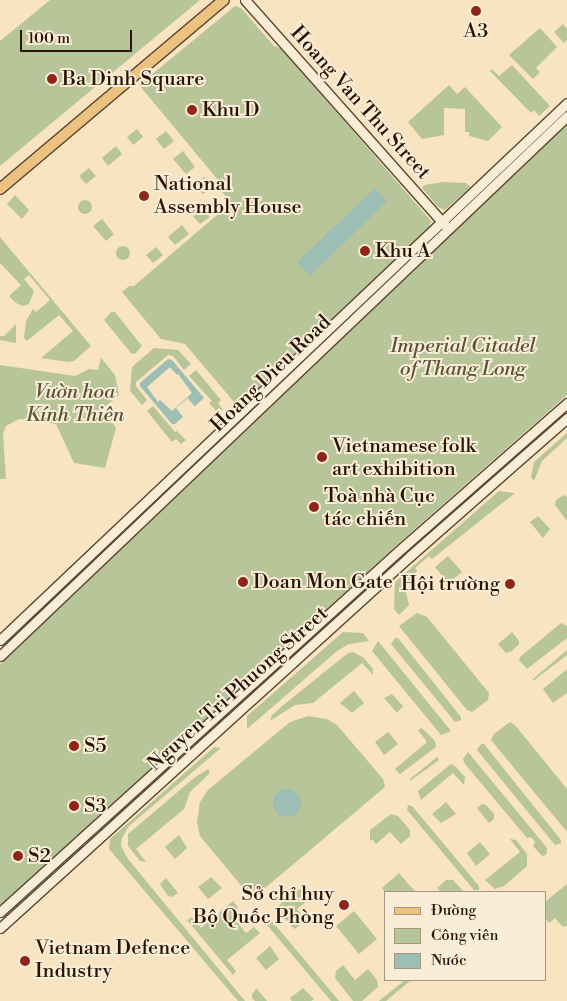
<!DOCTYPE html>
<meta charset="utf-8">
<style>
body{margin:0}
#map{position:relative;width:567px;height:1001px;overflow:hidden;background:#f8e4c1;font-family:"Libre Bodoni",serif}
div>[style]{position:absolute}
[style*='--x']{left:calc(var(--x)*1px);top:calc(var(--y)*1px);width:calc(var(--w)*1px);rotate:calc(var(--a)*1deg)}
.green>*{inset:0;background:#b7c598}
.round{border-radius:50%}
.water>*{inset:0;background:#9dbeb4}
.pier>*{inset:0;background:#f8e4c1}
.roads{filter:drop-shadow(1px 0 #5c4832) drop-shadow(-1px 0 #5c4832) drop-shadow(0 1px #5c4832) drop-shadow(0 -1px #5c4832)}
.minor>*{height:9px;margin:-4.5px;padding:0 4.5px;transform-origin:4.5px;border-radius:4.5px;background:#faedd7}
.major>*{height:10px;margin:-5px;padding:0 5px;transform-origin:5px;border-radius:5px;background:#ecc280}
.dots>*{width:14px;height:14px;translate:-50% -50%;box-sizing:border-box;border:2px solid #faedd7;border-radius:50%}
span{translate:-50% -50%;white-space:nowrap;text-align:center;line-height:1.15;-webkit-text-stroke:4px #faedd7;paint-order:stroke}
.poi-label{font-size:20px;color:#281402}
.left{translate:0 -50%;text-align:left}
.right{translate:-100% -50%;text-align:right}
.street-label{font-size:20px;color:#281402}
.park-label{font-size:20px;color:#5a5236;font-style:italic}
.legend{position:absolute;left:384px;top:891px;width:162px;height:90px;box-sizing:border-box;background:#faedd7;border:1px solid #a69682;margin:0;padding:6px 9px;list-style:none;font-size:15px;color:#281402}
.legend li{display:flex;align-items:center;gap:10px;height:25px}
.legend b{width:25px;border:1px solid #a69682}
.scale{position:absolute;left:20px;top:30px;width:112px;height:22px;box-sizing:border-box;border:2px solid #281402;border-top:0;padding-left:6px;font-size:15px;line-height:18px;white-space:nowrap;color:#281402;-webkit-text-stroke:4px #faedd7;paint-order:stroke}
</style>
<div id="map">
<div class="green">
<i style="clip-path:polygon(50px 0,200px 0,0 166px,0 41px)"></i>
<i style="clip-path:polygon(235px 6px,241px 8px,274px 46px,282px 49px,431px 221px,429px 227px,245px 403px,239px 404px,234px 402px,185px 344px,161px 339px,122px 292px,129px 286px,134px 286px,231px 203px,216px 185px,218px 180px,139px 85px)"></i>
<i style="clip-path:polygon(563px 24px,567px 29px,567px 40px,564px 43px,554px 32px)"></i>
<i style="clip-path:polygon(540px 28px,557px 47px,536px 68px,540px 72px,533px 79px,509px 55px)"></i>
<i style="clip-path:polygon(512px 65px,550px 106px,539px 116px,534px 110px,531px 113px,490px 71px,492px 69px,499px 76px)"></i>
<i style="clip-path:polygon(449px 85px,457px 94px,465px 87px,502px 127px,488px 141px,469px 136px,469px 132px,465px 132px,465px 109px,444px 108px,444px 135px,422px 139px,408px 122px)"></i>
<i style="clip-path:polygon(567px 124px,567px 395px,399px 543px,289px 646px,0 907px,0 664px)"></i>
<i style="clip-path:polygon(137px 129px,143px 137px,133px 145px,127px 137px)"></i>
<i style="clip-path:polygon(166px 131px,174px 141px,164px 149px,156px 139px)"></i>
<i style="clip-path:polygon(116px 146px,122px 154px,108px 166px,102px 158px)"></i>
<i style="clip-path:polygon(183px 151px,195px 167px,186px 174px,173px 159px)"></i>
<i style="clip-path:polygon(89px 168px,96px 176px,86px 184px,79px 176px)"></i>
<i style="clip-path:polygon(204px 177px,212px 187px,203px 194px,195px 185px)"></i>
<i style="clip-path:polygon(444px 182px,466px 183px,471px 187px,445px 210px,438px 207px,422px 188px,424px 185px)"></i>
<i style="clip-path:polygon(15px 195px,29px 210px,22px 219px,7px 204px)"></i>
<i class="round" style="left:78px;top:200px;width:14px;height:14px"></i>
<i style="clip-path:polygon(203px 208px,210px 217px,200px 224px,193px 216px)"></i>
<i style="clip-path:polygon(102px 219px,114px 234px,106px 241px,93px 226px)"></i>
<i style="clip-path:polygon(182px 225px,189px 234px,175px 245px,168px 237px)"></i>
<i style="clip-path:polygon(0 237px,91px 346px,74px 361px,69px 362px,41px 358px,73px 331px,59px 315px,27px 341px,24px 338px,26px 321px,33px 309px,36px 312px,50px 300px,29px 275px,24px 279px,34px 291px,29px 304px,23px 306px,16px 303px,9px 296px,21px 285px,0 263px)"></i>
<i class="round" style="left:116px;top:246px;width:14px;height:14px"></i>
<i style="clip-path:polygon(156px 247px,163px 255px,153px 263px,146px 255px)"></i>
<i style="clip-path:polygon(111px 312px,115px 312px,142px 346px,135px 354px,131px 353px,104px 320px)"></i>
<i style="clip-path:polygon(16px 324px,16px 343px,0 340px,0 336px,4px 336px)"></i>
<i style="clip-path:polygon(154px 348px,178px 350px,191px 364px,184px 370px,173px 356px,168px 355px,136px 382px,136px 386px,147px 400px,142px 405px,130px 391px,132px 367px)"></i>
<i style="clip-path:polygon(101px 358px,115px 375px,119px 395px,102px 409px,116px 428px,105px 468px,74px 463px,56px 424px,19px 419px,6px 426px,3px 434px,6px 479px,0 479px,0 365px,75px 376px,89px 369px,98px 370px)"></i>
<i style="clip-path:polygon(196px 370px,221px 400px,218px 403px,223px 410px,218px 413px,209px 403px,212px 401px,189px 376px)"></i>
<i style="clip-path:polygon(153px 406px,175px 432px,177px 431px,186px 440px,181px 444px,176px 439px,172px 442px,147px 411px)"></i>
<i style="clip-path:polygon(567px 433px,567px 438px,542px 461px,534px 481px,531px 477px,534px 462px)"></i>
<i style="clip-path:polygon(499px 491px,515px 493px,432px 559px,429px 556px,415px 568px,417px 571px,405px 588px,409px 605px,399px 615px,394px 609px,395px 582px)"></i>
<i style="clip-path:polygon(564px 495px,567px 497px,567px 521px,555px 505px,556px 500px)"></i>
<i style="clip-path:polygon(538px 516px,550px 529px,543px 538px,530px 522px)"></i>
<i style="clip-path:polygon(448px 556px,462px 572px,448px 583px,435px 567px)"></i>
<i style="clip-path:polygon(417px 613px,427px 617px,489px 693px,488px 700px,472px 712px,467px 710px,399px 626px)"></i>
<i style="clip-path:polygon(561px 623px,567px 626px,567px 638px,527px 669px,519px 660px,520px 657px)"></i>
<i style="clip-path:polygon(343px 632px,363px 633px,369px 641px,349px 644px,337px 651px,247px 729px,247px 716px)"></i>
<i style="clip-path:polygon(512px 632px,519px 641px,519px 644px,512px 651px,506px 653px,498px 644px)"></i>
<i style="clip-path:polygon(395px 638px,398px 638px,461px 717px,461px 720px,455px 722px,391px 644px)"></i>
<i style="clip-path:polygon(378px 641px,451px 731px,441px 735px,372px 651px)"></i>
<i style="clip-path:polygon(567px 650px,567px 655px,533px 681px,533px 679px)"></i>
<i style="clip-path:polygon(353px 652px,364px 658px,373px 669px,373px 675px,362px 663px,313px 703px,295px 705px,270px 721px,272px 715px,281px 707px,348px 653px)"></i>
<i style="clip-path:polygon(567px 669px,567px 693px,553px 703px,543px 689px)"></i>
<i style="clip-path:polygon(354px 691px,364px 703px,352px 713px,340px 703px)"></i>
<i style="clip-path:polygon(392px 694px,403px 706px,397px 713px,384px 698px)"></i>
<i style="clip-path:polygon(308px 716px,327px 719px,337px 725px,383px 779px,385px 787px,258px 894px,249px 895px,200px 836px,197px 822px,200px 802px,208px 790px,290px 722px)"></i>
<i style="clip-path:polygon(510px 722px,515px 725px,567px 789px,567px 832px,491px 740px,494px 734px)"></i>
<i style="clip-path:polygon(422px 728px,435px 741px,436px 747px,400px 774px,395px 769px,427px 742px,418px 730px)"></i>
<i style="clip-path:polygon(388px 732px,398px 744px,384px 755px,375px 742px)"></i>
<i style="clip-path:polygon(481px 744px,484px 744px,561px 840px,561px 843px,555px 845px,477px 750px)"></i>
<i style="clip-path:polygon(214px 747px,221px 748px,129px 826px,122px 838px,121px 846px,128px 859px,245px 1001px,238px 1001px,109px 849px,110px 839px)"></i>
<i style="clip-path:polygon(468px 752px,547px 848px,546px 855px,542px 856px,533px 846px,535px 842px,531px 837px,527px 838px,465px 764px,463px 759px)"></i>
<i style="clip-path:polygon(437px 757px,439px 760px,410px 781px,410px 779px)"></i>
<i style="clip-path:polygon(451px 764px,456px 767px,465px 777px,464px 785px,453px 773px,421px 800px,418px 791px)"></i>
<i style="clip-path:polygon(208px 769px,210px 773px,190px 792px,184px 809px,136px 849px,146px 862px,140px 861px,128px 846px,128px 834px,194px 778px)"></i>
<i style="clip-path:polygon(446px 802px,456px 814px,441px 823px,432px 814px)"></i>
<i style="clip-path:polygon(482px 804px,486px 805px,494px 814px,494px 819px,489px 823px,477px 808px)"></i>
<i style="clip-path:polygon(408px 805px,412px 806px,479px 886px,479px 890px,474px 890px,407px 810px)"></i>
<i style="clip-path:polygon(391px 814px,398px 816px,410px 830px,410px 836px,401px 844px,390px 832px,376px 844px,372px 839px,370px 841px,370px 830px)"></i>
<i style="clip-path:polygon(179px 835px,187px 848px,175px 859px,165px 847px)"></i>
<i style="clip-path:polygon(510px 839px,516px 840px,527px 854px,527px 866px,504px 886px,495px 889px,485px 880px,520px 852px)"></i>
<i style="clip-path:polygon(480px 842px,490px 854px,476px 866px,467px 853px)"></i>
<i style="clip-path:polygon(399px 873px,411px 887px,416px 892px,386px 893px,382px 888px)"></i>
<i style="clip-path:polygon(211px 877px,222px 888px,208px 899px,198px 887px)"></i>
<i style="clip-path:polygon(166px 878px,178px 893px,172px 897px,168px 896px,160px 884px)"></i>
<i style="clip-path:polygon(446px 880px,453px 880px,464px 892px,441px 892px,437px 888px)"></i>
<i style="clip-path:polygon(567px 884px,567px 926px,563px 927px,555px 918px,549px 923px,546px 919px,546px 901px)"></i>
<i style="clip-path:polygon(304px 888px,310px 890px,308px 892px,312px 897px,297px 909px,307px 921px,294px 929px,280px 913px,278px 908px,281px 903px,295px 891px)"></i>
<i style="clip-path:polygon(233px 901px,238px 908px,231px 914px,246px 933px,254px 927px,260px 933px,227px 960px,236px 971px,233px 975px,187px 920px,192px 917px,201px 928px)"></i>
<i style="clip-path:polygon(354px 911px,377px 939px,359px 954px,336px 926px)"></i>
<i style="clip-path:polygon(269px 920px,272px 921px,339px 1001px,331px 1001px,267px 925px)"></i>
<i style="clip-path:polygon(270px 946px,279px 959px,266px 970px,256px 958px)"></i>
<i style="clip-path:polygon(343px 965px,355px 980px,368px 969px,377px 980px,378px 987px,362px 1001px,353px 1001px,335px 978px,336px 971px)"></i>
<i style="clip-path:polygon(405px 980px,411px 980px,386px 1001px,379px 1001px)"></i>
<i style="clip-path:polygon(257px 988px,257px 989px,267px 1001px,255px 1001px,252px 998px,252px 994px)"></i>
<i style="clip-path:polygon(303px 988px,314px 999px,311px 1001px,292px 1001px,290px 998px)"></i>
</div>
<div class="water">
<i style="clip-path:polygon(375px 188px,387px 201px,310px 276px,298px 264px,300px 262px,299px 260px)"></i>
<i style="clip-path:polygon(evenodd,168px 359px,172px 360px,204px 398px,175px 424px,172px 424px,140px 386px,140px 383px,168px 359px,170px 367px,177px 375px,178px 374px,192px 393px,172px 411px,160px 400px,158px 402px,147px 387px,170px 367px)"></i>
<i class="round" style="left:273px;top:789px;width:28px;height:28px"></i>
</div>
<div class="pier">
<i style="clip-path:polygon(188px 398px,195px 407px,183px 417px,176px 408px)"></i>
</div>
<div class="roads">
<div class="minor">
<i style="--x:245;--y:0;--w:301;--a:48.4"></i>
<i style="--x:0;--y:640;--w:781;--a:-43.44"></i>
<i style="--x:0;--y:656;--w:783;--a:-43.6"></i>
<i style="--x:0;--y:912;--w:542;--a:-42.16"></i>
<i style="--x:402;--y:548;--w:220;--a:-41.3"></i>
<i style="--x:0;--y:928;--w:554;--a:-42.22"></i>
<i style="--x:410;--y:556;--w:209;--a:-41.3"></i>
</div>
<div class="major">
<i style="--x:0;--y:189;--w:293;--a:-40.2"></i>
</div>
</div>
<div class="dots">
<i style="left:476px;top:11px;background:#8f2418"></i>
<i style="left:52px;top:79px;background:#8f2418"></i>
<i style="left:192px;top:110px;background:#8f2418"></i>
<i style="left:144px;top:196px;background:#8f2418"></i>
<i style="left:365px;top:251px;background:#8f2418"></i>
<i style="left:322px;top:457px;background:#8f2418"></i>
<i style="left:314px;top:507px;background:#8f2418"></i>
<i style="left:243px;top:582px;background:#8f2418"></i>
<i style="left:510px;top:584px;background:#8f2418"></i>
<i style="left:74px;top:746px;background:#8f2418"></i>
<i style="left:74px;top:806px;background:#8f2418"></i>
<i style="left:18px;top:856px;background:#8f2418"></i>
<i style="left:344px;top:905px;background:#8f2418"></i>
<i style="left:25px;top:961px;background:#8f2418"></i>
</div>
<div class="poi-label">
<span style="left:476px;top:31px">A3</span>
<span class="left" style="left:62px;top:79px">Ba Dinh Square</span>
<span class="left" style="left:202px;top:110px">Khu D</span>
<span class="left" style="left:154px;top:196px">National<br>Assembly House</span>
<span class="left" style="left:375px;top:251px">Khu A</span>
<span class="left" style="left:332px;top:458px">Vietnamese folk<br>art exhibition</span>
<span class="left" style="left:324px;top:508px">Toà nhà Cục<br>tác chiến</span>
<span class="left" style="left:253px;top:582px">Doan Mon Gate</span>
<span class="right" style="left:500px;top:584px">Hội trường</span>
<span class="left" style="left:84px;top:746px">S5</span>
<span class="left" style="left:84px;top:806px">S3</span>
<span class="left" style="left:28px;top:856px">S2</span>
<span class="right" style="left:334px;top:906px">Sở chỉ huy<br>Bộ Quốc Phòng</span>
<span class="left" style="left:35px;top:960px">Vietnam Defence<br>Industry</span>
</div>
<div class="street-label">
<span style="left:360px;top:103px;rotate:48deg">Hoang Van Thu Street</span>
<span style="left:271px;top:374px;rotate:-44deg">Hoang Dieu Road</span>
<span style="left:238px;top:689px;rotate:-42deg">Nguyen Tri Phuong Street</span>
</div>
<div class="park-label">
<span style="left:463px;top:358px">Imperial Citadel<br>of Thang Long</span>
<span style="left:75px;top:404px">Vườn hoa<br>Kính Thiên</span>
</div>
<ul class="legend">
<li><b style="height:6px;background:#ecc280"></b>Đường</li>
<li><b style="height:14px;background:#b7c598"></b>Công viên</li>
<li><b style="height:14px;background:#9dbeb4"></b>Nước</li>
</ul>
<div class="scale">100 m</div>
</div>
